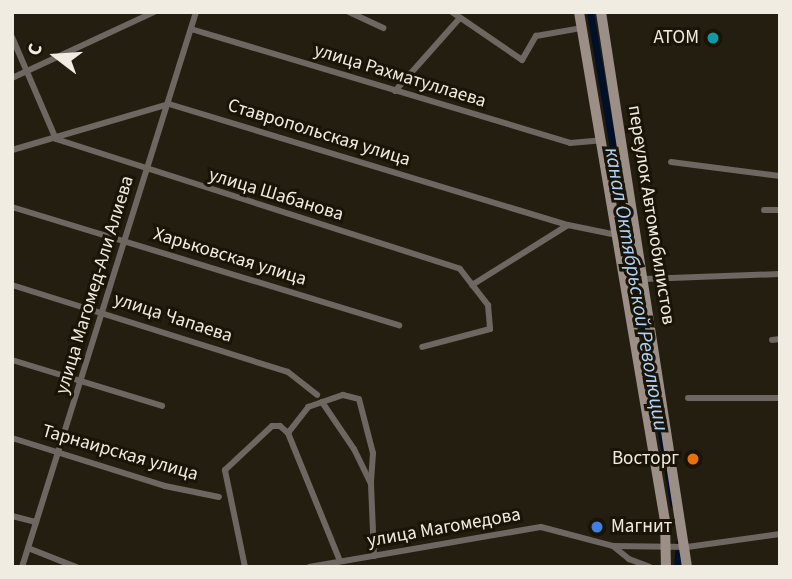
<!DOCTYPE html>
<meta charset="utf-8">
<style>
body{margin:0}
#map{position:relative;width:792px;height:579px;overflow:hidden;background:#231e0f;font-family:"Source Sans 3",sans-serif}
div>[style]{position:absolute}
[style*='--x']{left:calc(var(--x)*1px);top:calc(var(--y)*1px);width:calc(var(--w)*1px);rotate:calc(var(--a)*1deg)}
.canal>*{height:7px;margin:-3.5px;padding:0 3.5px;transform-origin:3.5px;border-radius:3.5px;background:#001028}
.minor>*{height:6px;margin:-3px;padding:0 3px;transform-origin:3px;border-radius:3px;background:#6d6661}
.secondary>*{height:10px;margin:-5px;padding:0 5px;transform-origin:5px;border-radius:5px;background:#9b8f87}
.dots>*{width:19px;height:19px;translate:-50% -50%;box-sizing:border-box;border:4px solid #1a1406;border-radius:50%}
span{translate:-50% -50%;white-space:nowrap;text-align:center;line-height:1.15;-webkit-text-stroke:6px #1a1406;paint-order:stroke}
.poi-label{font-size:19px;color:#f0ece2}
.right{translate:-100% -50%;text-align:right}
.left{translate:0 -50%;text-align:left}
.street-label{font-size:19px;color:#f0ece2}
.water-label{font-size:21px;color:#aed3fc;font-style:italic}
.frame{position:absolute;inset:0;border:14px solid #f0ece2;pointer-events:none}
.north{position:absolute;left:21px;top:21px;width:70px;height:70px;-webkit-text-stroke:5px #1a1406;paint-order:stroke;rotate:287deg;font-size:19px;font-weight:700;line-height:28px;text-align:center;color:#f0ece2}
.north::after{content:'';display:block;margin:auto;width:24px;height:32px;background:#f0ece2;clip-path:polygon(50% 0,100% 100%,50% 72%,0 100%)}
</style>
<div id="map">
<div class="canal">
<i style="--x:590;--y:12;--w:499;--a:80.4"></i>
<i style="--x:677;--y:567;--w:24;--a:-85"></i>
</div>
<div class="minor">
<i style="--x:349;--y:12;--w:38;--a:25"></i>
<i style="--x:452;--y:12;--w:85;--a:34.4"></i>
<i style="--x:522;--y:60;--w:28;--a:-60"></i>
<i style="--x:536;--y:36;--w:47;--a:-9.9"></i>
<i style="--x:191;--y:29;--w:396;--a:16.7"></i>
<i style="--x:570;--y:143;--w:32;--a:-5"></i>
<i style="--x:12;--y:37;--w:111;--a:66.7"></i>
<i style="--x:56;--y:139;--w:424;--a:17.8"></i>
<i style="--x:460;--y:269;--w:46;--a:52.1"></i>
<i style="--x:488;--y:305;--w:24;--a:85"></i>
<i style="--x:490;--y:329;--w:70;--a:165.2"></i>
<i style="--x:12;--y:78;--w:157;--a:-24.9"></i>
<i style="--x:395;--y:91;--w:96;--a:-48.4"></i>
<i style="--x:12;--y:150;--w:164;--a:-16.3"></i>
<i style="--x:169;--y:104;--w:417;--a:16.9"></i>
<i style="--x:568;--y:225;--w:50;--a:11.5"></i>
<i style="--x:671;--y:162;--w:110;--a:7.3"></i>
<i style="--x:12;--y:207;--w:405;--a:17"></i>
<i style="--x:764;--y:210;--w:16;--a:0"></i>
<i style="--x:644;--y:279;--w:136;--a:-2.1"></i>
<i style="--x:12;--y:285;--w:289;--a:17.5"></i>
<i style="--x:288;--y:372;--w:37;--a:38"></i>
<i style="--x:472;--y:285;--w:113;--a:-32"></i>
<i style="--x:772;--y:340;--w:8;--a:-7"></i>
<i style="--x:12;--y:360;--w:157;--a:17"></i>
<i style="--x:688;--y:398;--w:92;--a:0"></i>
<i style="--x:322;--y:402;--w:57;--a:55.8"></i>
<i style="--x:354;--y:449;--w:39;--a:64"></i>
<i style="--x:371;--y:484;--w:72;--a:87.6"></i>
<i style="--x:288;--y:433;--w:138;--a:67.9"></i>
<i style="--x:12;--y:438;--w:160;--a:17.4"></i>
<i style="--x:165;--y:486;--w:55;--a:11.5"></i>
<i style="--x:12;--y:516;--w:25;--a:14"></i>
<i style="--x:613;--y:546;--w:21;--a:39"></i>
<i style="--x:629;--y:559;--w:22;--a:21"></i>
<i style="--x:28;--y:548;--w:52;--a:21.6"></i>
<i style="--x:22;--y:567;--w:582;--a:-72.59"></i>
<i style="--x:245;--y:567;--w:99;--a:-101.7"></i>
<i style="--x:225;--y:470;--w:64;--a:-43.1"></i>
<i style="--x:272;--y:426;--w:8;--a:0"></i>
<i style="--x:280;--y:426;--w:11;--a:41"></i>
<i style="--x:288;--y:433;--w:33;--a:-52"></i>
<i style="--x:308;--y:407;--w:37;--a:-19"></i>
<i style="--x:343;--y:395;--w:16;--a:14"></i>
<i style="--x:359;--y:399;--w:56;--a:75.5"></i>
<i style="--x:373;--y:453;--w:31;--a:94"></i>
<i style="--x:309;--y:567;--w:235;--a:-9.8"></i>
<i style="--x:541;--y:527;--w:74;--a:14.8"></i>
<i style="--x:613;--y:546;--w:74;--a:0.8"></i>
<i style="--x:687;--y:547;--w:94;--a:-8"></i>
</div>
<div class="secondary">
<i style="--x:579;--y:12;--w:516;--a:80.41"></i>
<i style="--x:665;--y:521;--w:46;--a:88.8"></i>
<i style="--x:601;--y:12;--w:562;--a:81.19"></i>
</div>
<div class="dots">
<i style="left:713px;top:38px;background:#0f9aa8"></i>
<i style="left:693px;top:459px;background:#e8710a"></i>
<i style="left:597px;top:527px;background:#3f7fe0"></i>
</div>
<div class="poi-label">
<span class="right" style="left:699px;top:38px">АТОМ</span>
<span class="right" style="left:679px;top:459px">Восторг</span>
<span class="left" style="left:611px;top:527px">Магнит</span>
</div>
<div class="street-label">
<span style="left:400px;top:76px;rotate:17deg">улица Рахматуллаева</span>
<span style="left:319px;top:133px;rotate:17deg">Ставропольская улица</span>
<span style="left:276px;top:195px;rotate:17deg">улица Шабанова</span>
<span style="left:651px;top:215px;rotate:81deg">переулок Автомобилистов</span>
<span style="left:230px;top:257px;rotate:17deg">Харьковская улица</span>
<span style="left:95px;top:285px;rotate:-73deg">улица Магомед-Али Алиева</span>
<span style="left:173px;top:318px;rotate:18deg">улица Чапаева</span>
<span style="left:120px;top:453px;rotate:16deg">Тарнаирская улица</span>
<span style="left:444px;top:528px;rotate:-10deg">улица Магомедова</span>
</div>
<div class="water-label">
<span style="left:637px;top:289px;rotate:80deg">канал Октябрьской Революции</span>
</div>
<div class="frame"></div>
<div class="north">С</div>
</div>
